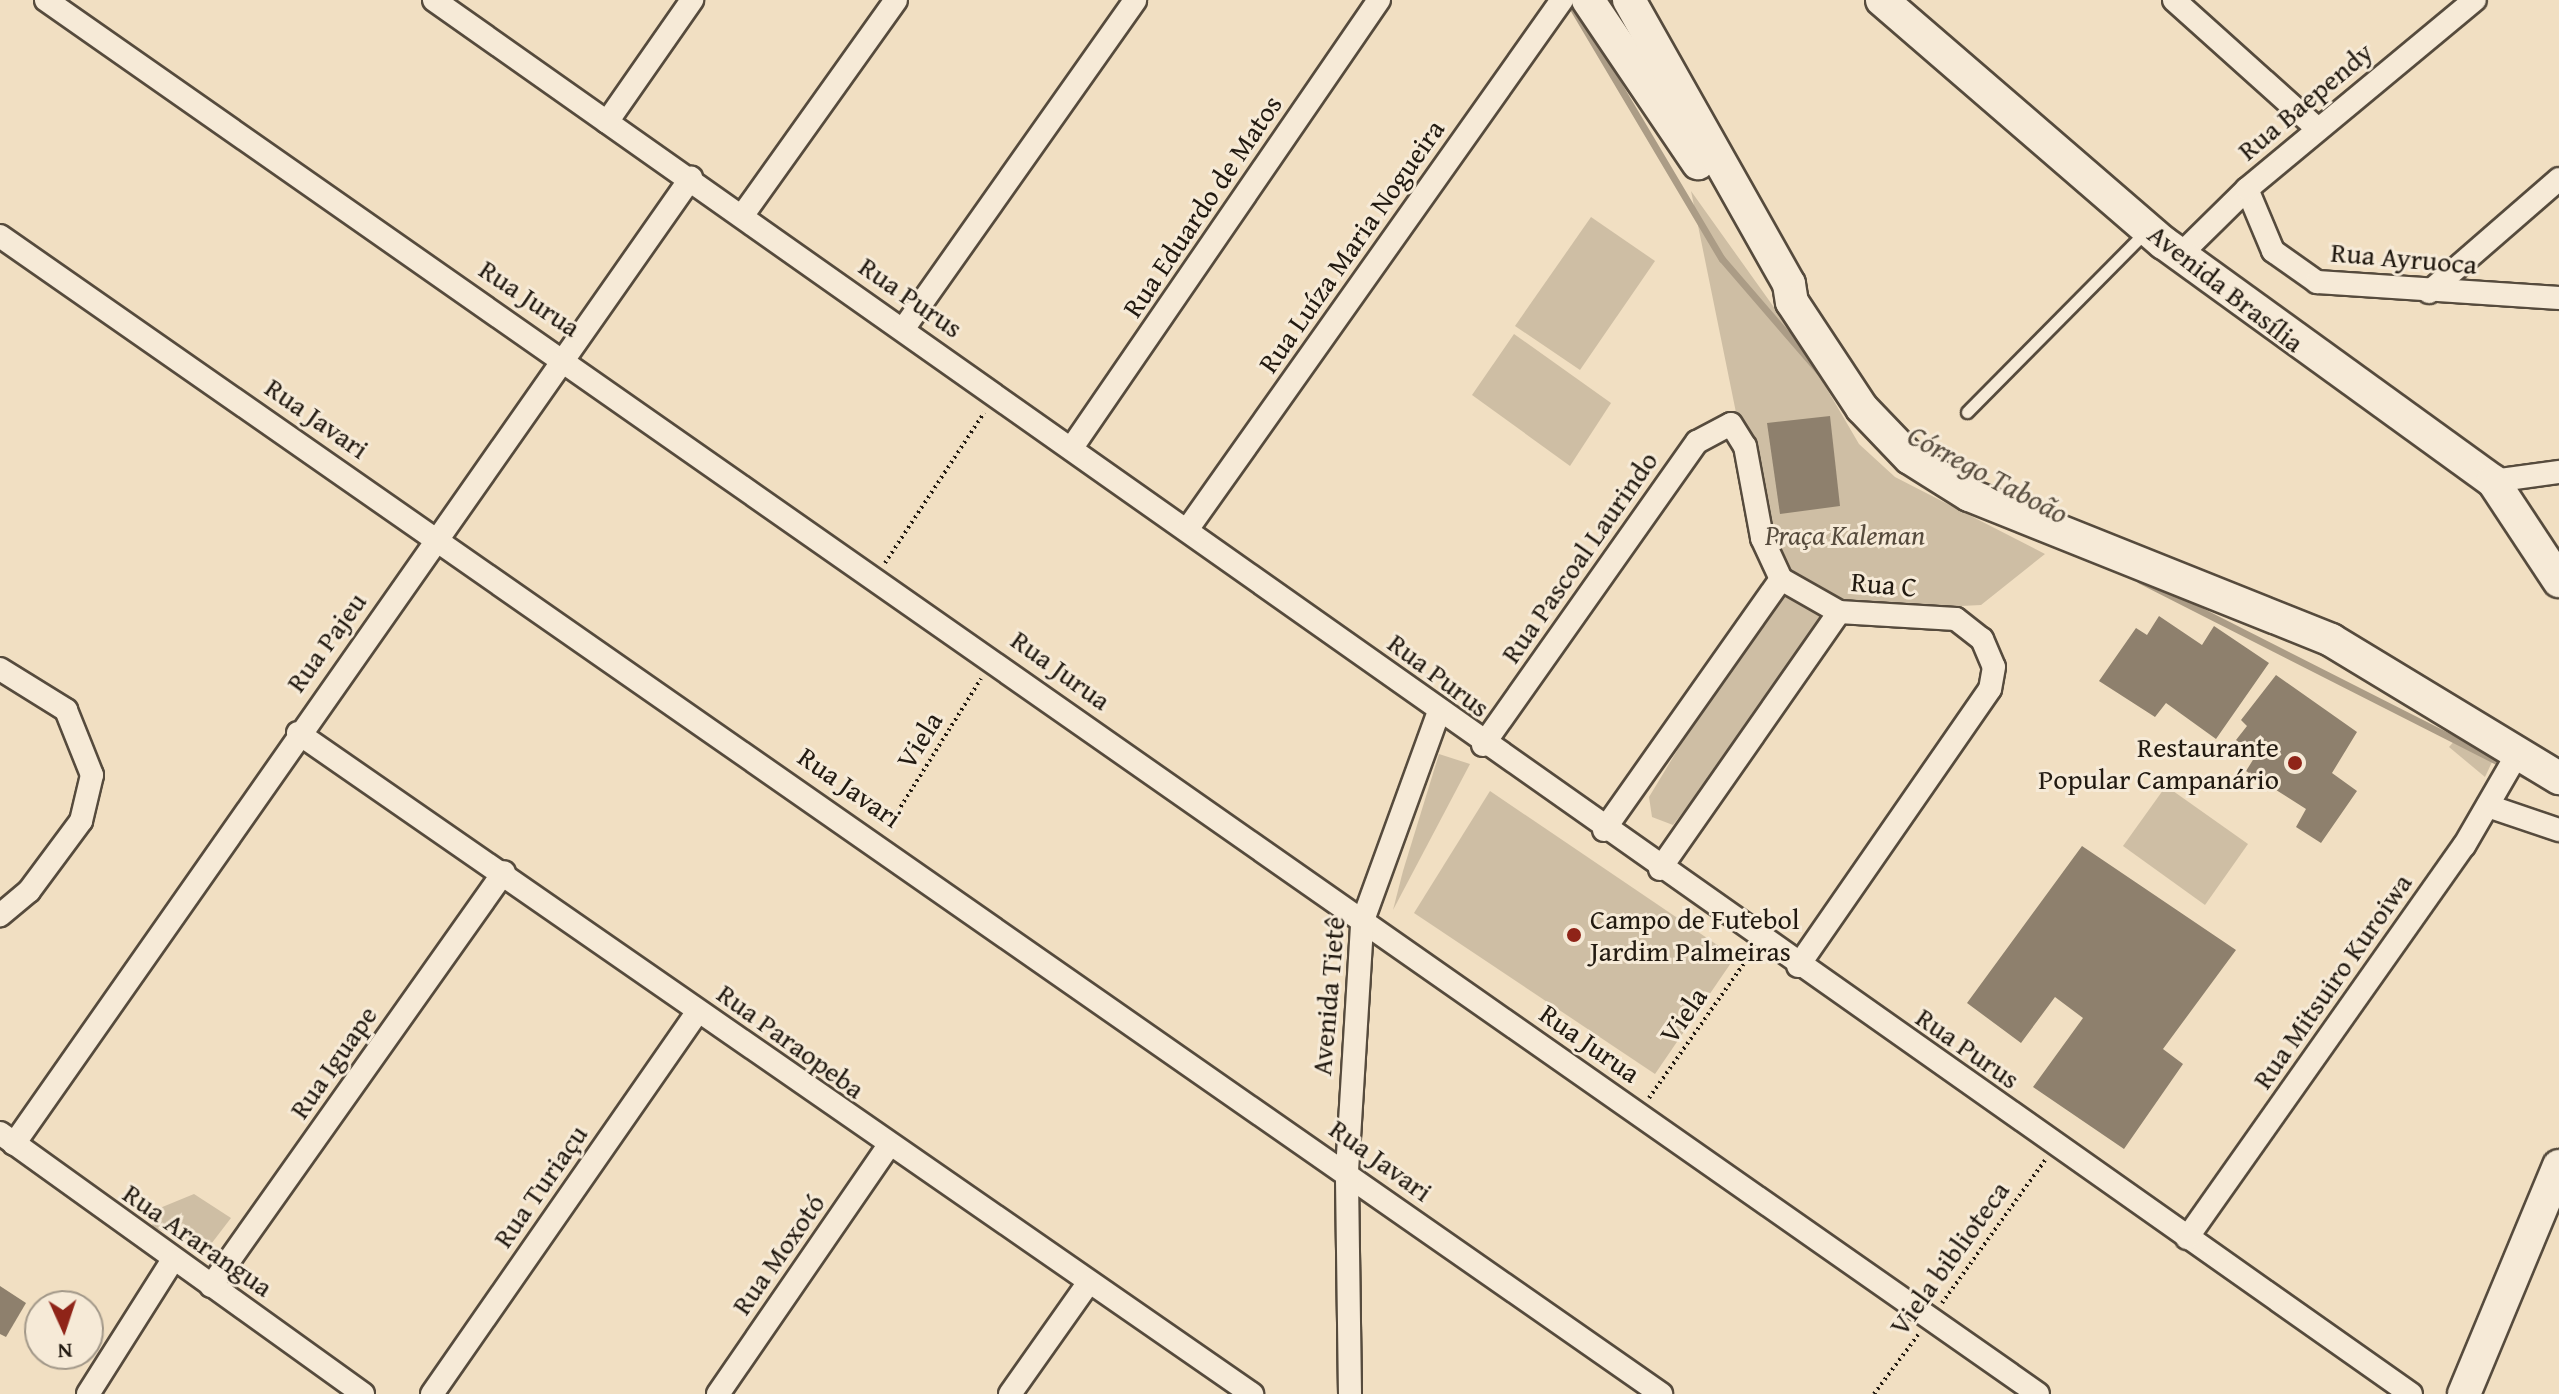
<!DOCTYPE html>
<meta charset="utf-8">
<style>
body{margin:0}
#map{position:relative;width:2559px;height:1394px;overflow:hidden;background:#f1dfc2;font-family:"Gentium Book Plus",serif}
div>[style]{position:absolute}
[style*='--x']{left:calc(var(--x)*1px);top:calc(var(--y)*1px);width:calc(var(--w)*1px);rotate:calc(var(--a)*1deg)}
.green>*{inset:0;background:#cebea4}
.stream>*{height:7px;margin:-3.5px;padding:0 3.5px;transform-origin:3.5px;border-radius:3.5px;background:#ab9c86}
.building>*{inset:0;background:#8e806d}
.path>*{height:4px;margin-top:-2px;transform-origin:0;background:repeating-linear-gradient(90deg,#221a11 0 2px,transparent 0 6px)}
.roads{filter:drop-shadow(2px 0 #564b3d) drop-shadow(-2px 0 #564b3d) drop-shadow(0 2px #564b3d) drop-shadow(0 -2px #564b3d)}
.lane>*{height:11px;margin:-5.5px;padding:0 5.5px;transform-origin:5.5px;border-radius:5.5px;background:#f6ead7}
.street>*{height:22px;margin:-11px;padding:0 11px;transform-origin:11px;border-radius:11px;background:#f6ead7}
.secondary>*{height:32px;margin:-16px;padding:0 16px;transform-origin:16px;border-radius:16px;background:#f6ead7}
.dots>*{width:22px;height:22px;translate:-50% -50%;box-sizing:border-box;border:4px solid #f6ead7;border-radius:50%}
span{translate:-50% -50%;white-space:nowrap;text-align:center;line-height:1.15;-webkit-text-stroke:6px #f6ead7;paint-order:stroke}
.street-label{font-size:28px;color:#221a11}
.park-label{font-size:28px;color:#564b3d;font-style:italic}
.poi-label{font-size:28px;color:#221a11}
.right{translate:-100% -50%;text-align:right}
.left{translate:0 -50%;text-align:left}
.water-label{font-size:30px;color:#594e40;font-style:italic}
.north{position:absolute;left:24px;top:1290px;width:80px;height:80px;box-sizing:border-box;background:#f6ead7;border:2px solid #a19788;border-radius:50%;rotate:177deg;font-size:22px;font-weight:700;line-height:32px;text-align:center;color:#221a11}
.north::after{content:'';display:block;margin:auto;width:28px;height:36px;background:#8f2418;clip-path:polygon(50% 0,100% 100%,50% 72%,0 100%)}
</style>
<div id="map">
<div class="green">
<i style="clip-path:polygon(1691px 191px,1803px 348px,1859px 444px,1895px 477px,2045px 554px,1981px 605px,1839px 612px,1673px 825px,1652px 817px,1649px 797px,1781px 579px,1757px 516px)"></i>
<i style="clip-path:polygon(1591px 217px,1655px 261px,1580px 370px,1515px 326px)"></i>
<i style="clip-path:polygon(1514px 334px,1611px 403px,1570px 466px,1472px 395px)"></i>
<i style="clip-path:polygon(2458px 737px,2493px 760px,2485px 777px,2449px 747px)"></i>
<i style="clip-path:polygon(1439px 754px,1470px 764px,1393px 910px,1403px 871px)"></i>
<i style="clip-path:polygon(2166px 786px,2248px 844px,2205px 905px,2123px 846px)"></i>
<i style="clip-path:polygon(1490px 791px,1735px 957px,1655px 1074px,1414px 913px)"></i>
<i style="clip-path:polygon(194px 1194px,231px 1218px,208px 1248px,152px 1227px,155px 1210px)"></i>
</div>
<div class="stream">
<i style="--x:1568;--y:0;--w:301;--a:59.3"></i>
<i style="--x:1722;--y:259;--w:153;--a:49.2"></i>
<i style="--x:2140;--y:580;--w:436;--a:26.9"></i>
</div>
<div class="building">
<i style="clip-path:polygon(1830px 416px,1840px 506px,1780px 514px,1767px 423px)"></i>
<i style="clip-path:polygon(2159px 616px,2202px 645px,2214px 626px,2269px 663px,2216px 739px,2166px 703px,2155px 717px,2099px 681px,2136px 628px,2147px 635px)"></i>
<i style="clip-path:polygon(2276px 675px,2357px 732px,2332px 773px,2357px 791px,2321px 843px,2296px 827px,2306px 809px,2246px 771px,2256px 755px,2236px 740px,2247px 726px,2241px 720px)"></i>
<i style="clip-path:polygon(2082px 846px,2236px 950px,2163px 1049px,2183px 1064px,2124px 1149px,2033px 1087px,2083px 1018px,2055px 997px,2021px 1043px,1967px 1003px)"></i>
<i style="clip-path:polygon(0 1286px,26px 1303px,6px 1337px,0 1334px)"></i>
</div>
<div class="path">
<i style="--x:885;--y:563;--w:180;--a:-56.6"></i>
<i style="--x:888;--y:827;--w:175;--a:-57.9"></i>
<i style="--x:1649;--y:1098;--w:175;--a:-54.8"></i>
<i style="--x:1942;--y:1303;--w:176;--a:-54.2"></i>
<i style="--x:1874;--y:1394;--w:74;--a:-53.3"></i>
</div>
<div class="roads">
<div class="lane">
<i style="--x:1967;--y:412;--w:253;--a:-45.3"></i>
</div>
<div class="street">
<i style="--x:46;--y:0;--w:2431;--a:34.98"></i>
<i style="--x:434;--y:0;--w:2419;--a:35.19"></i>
<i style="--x:2174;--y:0;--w:193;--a:41.9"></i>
<i style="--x:607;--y:122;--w:149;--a:-55.1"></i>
<i style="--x:2247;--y:189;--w:67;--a:67.2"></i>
<i style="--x:2273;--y:251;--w:54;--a:35.2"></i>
<i style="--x:2317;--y:282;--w:243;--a:3.8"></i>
<i style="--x:742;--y:216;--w:265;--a:-54.5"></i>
<i style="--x:0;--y:236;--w:2025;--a:34.88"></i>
<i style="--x:2180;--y:255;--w:94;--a:-44.6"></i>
<i style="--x:2247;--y:189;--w:296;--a:-39.7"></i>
<i style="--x:2429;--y:292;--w:172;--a:-41"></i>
<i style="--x:904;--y:328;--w:401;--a:-54.8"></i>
<i style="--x:1073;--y:446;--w:541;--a:-55.55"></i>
<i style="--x:2493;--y:481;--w:67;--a:-7.8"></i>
<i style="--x:1189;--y:527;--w:646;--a:-54.71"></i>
<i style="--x:0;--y:669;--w:78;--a:31.8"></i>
<i style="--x:66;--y:710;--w:70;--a:68.2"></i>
<i style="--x:92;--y:775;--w:47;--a:103.4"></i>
<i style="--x:81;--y:821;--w:87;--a:126.6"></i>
<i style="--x:29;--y:891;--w:38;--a:140"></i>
<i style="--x:298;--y:733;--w:1161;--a:34.72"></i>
<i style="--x:1483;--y:745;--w:371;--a:-54.8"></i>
<i style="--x:1697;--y:442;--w:38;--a:-28"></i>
<i style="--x:1731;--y:424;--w:26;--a:58"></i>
<i style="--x:1745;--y:446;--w:94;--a:79.5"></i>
<i style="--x:1762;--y:538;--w:45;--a:65.1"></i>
<i style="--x:1781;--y:579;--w:67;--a:29.6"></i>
<i style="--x:1839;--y:612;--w:117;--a:3.4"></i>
<i style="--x:1956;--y:619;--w:33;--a:38"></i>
<i style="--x:1982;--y:639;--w:30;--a:67"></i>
<i style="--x:1994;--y:667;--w:22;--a:100"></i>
<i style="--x:1990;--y:689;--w:337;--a:124.7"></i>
<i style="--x:2488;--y:806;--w:75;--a:18.7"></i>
<i style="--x:1604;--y:830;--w:307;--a:-54.8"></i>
<i style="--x:1660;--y:869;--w:313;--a:-55.1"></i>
<i style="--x:0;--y:1133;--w:447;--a:35.7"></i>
<i style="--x:14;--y:1144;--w:1180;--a:-54.98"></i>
<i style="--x:2187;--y:1238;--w:480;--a:-54.8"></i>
<i style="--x:2464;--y:846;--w:108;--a:-59.9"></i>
<i style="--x:211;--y:1286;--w:507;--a:-54.71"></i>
<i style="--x:88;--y:1394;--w:157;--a:-57.7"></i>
<i style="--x:432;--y:1394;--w:466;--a:-55.2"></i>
<i style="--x:718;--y:1394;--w:300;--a:-55.5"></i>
<i style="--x:1010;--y:1394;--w:137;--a:-54.8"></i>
<i style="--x:1350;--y:1394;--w:223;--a:-90.8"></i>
<i style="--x:1347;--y:1171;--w:248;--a:-86.5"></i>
<i style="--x:1362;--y:923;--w:225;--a:-70"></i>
</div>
<div class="secondary">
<i style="--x:1588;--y:0;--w:197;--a:56"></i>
<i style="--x:1629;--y:0;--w:326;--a:60.6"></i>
<i style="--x:1789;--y:284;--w:18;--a:81"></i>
<i style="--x:1792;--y:302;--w:127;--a:56.6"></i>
<i style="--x:1862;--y:408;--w:69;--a:46.2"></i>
<i style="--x:1910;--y:458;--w:70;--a:32.1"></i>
<i style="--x:1969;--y:495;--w:390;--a:21.8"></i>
<i style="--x:2331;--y:640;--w:267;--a:31.2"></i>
<i style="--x:1882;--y:0;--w:372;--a:40.8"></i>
<i style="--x:2164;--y:243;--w:406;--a:35.9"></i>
<i style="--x:2493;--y:481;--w:120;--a:56.6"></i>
<i style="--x:2464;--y:1394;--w:247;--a:-67.4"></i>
</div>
</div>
<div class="dots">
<i style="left:2295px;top:763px;background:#8f2418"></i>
<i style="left:1574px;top:935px;background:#8f2418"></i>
</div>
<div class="street-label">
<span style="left:2305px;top:101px;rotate:-40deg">Rua Baependy</span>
<span style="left:1202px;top:206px;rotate:-56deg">Rua Eduardo de Matos</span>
<span style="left:1351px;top:246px;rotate:-55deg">Rua Luíza Maria Nogueira</span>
<span style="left:2404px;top:258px;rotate:5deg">Rua Ayruoca</span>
<span style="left:2226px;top:288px;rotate:38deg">Avenida Brasília</span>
<span style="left:911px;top:297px;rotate:35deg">Rua Purus</span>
<span style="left:530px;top:298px;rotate:34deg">Rua Jurua</span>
<span style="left:317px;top:418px;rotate:35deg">Rua Javari</span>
<span style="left:1579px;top:557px;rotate:-55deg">Rua Pascoal Laurindo</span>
<span style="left:1884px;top:584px;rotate:5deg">Rua C</span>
<span style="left:326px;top:642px;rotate:-54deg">Rua Pajeu</span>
<span style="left:1061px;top:670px;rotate:36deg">Rua Jurua</span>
<span style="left:1439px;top:675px;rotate:37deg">Rua Purus</span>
<span style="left:919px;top:740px;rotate:-58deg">Viela</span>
<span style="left:850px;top:787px;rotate:35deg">Rua Javari</span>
<span style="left:2332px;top:981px;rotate:-55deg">Rua Mitsuiro Kuroiwa</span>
<span style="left:1328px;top:996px;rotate:-85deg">Avenida Tietê</span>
<span style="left:1683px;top:1015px;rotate:-55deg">Viela</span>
<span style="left:791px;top:1041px;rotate:36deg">Rua Paraopeba</span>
<span style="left:1590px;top:1043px;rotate:35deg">Rua Jurua</span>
<span style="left:1968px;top:1048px;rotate:35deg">Rua Purus</span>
<span style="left:333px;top:1062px;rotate:-55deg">Rua Iguape</span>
<span style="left:1381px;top:1160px;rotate:36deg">Rua Javari</span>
<span style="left:540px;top:1186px;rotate:-55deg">Rua Turiaçu</span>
<span style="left:198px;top:1240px;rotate:35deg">Rua Ararangua</span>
<span style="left:778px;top:1254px;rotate:-55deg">Rua Moxotó</span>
<span style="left:1949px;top:1258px;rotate:-54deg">Viela biblioteca</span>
</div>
<div class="park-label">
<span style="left:1845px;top:535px">Praça Kaleman</span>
</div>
<div class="poi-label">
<span class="right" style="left:2279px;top:763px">Restaurante<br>Popular Campanário</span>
<span class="left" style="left:1590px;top:935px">Campo de Futebol<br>Jardim Palmeiras</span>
</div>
<div class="water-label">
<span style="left:1988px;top:474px;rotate:28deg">Córrego Taboão</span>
</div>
<div class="north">N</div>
</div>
